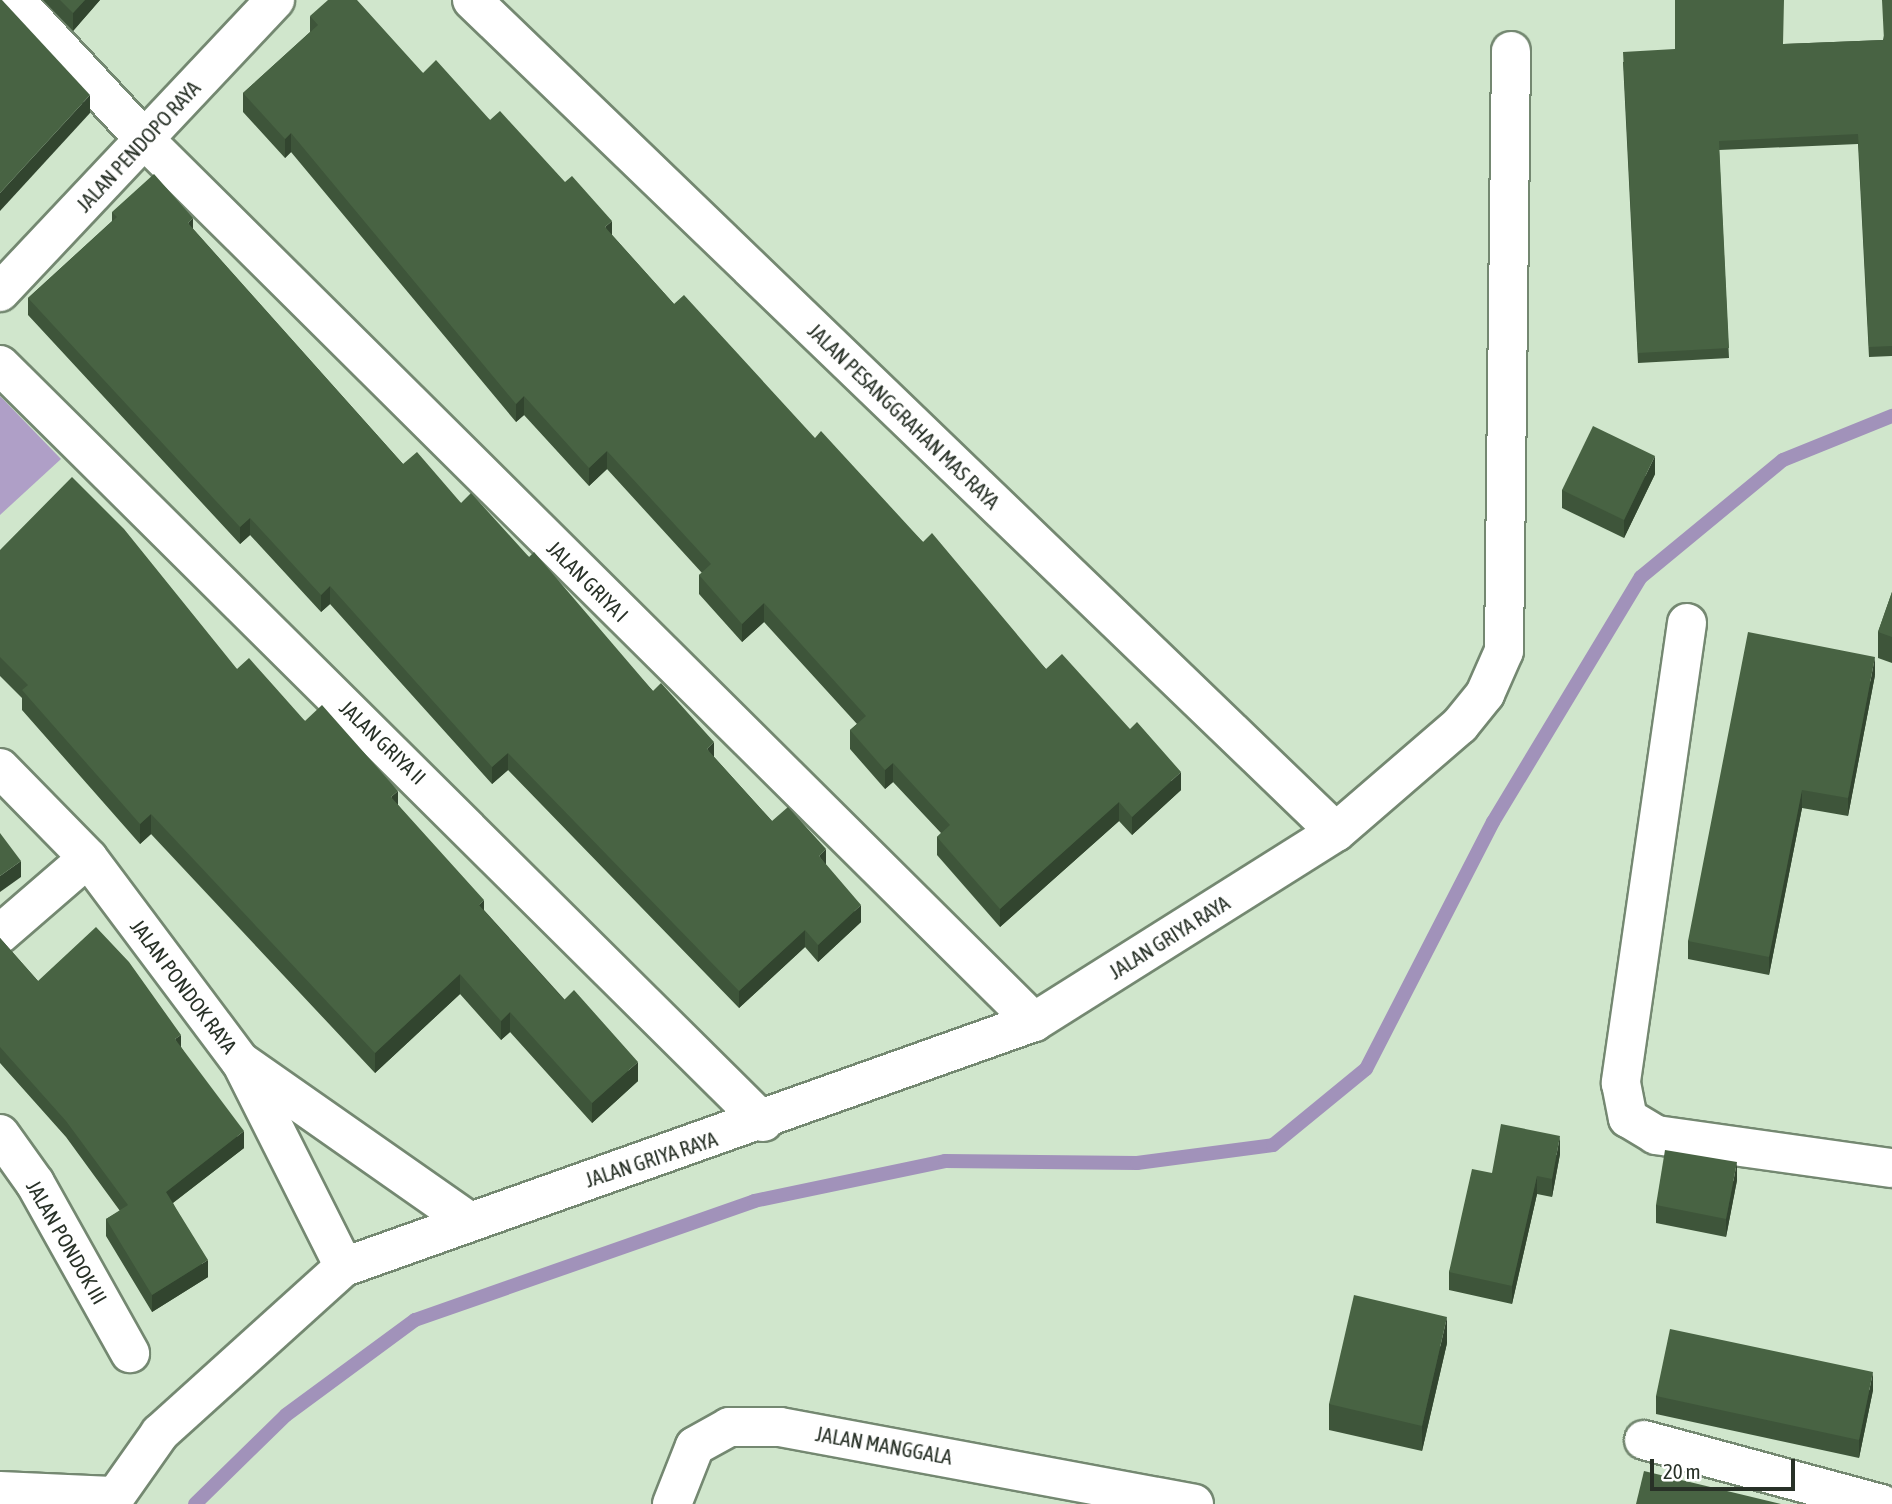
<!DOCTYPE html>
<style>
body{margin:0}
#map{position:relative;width:1892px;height:1504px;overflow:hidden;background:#d0e6cc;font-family:"Asap Condensed",sans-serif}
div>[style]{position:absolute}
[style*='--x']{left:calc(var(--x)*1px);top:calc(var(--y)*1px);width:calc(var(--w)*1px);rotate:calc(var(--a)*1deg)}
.forest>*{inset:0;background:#af9fc7}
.stream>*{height:14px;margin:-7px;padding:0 7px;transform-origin:7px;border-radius:7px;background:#a192ba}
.roads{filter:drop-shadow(2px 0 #748871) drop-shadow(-2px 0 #748871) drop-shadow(0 2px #748871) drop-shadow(0 -2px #748871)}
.minor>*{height:38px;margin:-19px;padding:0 19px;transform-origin:19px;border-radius:19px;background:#fff}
.wall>*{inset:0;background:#3e553a}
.shaded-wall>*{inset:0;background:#32452f}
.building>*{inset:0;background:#486343}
span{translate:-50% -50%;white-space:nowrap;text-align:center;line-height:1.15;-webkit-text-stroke:7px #fff;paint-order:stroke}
.street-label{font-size:21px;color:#283127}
.scale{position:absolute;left:1650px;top:1459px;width:145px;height:32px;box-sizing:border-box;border:4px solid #283127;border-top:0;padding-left:9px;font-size:21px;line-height:24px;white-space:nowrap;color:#283127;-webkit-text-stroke:5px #fff;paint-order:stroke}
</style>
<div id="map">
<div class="forest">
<i style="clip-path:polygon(0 396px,61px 459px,0 515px)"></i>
</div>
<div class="stream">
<i style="--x:195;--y:1504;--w:127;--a:-44.4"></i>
<i style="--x:286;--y:1415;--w:160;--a:-36.4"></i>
<i style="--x:415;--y:1320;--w:359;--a:-19.3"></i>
<i style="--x:754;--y:1201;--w:195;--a:-11.8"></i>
<i style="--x:945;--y:1161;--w:192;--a:0.6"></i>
<i style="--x:1137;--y:1163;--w:137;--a:-7.5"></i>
<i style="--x:1273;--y:1145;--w:120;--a:-39.3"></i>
<i style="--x:1366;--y:1069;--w:278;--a:-62.8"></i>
<i style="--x:1493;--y:822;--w:286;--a:-58.9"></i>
<i style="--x:1641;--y:577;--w:184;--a:-39.5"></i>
<i style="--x:1783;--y:460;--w:118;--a:-22"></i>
</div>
<div class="roads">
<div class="minor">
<i style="--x:15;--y:0;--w:190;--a:47.1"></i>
<i style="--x:144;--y:139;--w:1254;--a:44.77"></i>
<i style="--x:472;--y:0;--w:1199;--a:43.92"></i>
<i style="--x:0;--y:292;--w:401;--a:-46.7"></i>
<i style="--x:0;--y:365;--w:1075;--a:44.77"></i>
<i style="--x:1687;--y:623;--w:465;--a:98.2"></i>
<i style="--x:1621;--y:1083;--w:36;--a:79"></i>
<i style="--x:1628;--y:1118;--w:33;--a:31"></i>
<i style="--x:1656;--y:1135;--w:238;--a:8"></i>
<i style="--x:0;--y:768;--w:126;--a:45.6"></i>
<i style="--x:88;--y:858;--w:254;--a:53.2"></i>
<i style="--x:240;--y:1061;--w:277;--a:35"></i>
<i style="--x:0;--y:934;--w:116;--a:-40.8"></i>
<i style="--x:243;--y:1066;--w:225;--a:63.3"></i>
<i style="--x:0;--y:1134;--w:60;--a:54.5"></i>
<i style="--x:35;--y:1183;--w:195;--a:60.8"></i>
<i style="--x:1644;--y:1440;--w:246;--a:15.1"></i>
<i style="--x:0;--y:1491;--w:112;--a:2.6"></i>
<i style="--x:110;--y:1504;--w:87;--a:-54.8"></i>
<i style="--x:160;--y:1433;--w:248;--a:-42.1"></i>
<i style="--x:344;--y:1267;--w:732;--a:-19.55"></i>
<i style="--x:1034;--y:1022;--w:357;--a:-32.2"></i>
<i style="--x:1336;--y:832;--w:164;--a:-40.8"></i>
<i style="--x:1460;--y:725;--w:40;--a:-51"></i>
<i style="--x:1485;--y:694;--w:47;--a:-66.2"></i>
<i style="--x:1504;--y:651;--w:600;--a:-89.33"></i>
<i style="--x:672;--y:1504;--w:62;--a:-68.4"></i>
<i style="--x:695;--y:1446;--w:39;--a:-29"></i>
<i style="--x:729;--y:1427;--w:51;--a:0"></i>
<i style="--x:780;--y:1427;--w:421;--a:10.5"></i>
</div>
</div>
<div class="wall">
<i style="clip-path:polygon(43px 0,100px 0,73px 31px)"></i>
<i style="clip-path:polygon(1892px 0,1892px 356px,1869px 357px,1858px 144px,1719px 150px,1729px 358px,1638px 363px,1623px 62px,1784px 44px,1883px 40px)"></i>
<i style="clip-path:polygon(310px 16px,423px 73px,490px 120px,612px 235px,674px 304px,923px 542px,1046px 669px,1181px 790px,1132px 835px,1119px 821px,1000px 927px,937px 855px,937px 837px,941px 833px,893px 782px,885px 789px,850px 749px,850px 730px,857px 724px,764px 622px,742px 642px,699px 594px,699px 575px,702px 573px,607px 469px,589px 486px,524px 415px,516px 422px,291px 152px,285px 158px,243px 112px,243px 93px,310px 32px)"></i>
<i style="clip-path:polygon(112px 212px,193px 229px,403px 464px,461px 503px,529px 557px,714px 757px,772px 821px,826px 865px,861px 922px,818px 962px,805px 947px,739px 1008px,508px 770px,492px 784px,330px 604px,321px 612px,250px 535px,240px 544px,28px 315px,28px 298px,112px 221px)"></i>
<i style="clip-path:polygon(1655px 474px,1624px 538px,1562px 508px,1562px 490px)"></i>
<i style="clip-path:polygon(0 550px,237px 669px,305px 721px,398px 805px,484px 910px,638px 1081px,592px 1123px,510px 1032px,501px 1040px,460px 994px,375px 1073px,151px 834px,140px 844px,22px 710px,22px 698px,0 676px)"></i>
<i style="clip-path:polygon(1892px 592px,1892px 663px,1878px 658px,1878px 632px)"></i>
<i style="clip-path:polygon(1875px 675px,1848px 816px,1802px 808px,1769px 975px,1688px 959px,1688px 941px)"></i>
<i style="clip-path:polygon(0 938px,38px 981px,181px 1047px,244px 1148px,173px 1203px,208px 1277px,152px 1312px,106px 1236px,106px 1219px,120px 1211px,66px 1137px,0 1063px)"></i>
<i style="clip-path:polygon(1560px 1154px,1552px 1197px,1537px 1194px,1512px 1304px,1449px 1290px,1449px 1272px,1492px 1173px)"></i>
<i style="clip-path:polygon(1737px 1180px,1726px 1237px,1656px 1223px,1656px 1205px)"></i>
<i style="clip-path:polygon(1447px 1343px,1422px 1451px,1329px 1430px,1329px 1404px)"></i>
<i style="clip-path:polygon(1873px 1390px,1859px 1458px,1656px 1414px,1656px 1396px)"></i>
</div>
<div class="shaded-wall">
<i style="clip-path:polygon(85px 0,100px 0,73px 31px,73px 13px)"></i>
<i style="clip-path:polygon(90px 95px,90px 113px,0 211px,0 193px)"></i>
<i style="clip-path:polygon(291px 133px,291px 152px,285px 158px,285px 139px)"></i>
<i style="clip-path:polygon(193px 218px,193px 235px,188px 223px)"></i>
<i style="clip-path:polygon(612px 221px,612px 239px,605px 227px)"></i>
<i style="clip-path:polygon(524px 396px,524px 415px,516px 422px,516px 404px)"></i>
<i style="clip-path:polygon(607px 451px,607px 469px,589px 486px,589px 468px)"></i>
<i style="clip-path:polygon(1655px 456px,1655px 474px,1624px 538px,1624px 520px)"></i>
<i style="clip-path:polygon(250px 518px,250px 535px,240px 544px,240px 527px)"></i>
<i style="clip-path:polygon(330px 586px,330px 604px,321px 612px,321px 595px)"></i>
<i style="clip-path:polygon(764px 603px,764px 622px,742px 642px,742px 624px)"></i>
<i style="clip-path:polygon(1875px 657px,1875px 675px,1848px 816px,1848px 798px)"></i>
<i style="clip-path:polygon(714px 742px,714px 759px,707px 749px)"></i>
<i style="clip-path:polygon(508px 753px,508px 770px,492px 784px,492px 767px)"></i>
<i style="clip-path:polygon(893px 763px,893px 782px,885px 789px,885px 770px)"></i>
<i style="clip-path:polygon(1181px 772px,1181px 790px,1132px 835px,1132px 817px)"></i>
<i style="clip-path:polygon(1802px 790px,1802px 808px,1769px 975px,1769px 957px)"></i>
<i style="clip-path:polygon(398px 791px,398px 810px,391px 797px)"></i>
<i style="clip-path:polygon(1119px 802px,1119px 821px,1000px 927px,1000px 909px)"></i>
<i style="clip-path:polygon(151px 814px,151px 834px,140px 844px,140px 824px)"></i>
<i style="clip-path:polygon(826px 849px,826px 866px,819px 856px)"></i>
<i style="clip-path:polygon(21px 861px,21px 877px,0 892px,0 876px)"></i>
<i style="clip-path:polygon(484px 900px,484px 920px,479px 905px)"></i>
<i style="clip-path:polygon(861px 905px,861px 922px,818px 962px,818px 945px)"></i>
<i style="clip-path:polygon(805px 930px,805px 947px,739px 1008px,739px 991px)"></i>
<i style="clip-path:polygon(460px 974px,460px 994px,375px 1073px,375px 1053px)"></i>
<i style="clip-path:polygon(510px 1012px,510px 1032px,501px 1040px,501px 1021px)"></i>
<i style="clip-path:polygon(181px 1035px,181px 1052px,175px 1039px)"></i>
<i style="clip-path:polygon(638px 1062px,638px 1081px,592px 1123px,592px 1103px)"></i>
<i style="clip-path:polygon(244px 1131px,244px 1148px,166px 1208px,166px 1192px)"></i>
<i style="clip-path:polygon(1560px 1136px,1560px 1154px,1552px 1197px,1552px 1179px)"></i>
<i style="clip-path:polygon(1737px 1162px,1737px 1180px,1726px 1237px,1726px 1219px)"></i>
<i style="clip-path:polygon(1537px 1176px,1537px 1194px,1512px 1304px,1512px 1286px)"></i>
<i style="clip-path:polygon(208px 1260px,208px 1277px,152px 1312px,152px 1295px)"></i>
<i style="clip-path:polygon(1447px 1317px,1447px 1343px,1422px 1451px,1422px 1426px)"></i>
<i style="clip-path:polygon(1873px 1372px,1873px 1390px,1859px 1458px,1859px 1440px)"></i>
</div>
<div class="building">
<i style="clip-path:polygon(0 0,2px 0,90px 95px,0 193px)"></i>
<i style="clip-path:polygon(60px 0,85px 0,73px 13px)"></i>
<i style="clip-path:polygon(328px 0,357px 0,423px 73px,436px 60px,490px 120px,500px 111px,565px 182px,572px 176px,612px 221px,605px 227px,674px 304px,684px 295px,815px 438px,821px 431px,923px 542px,932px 533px,1046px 669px,1062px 654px,1130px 729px,1137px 722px,1181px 772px,1132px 817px,1119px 802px,1000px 909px,937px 837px,950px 825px,893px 763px,885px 770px,850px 730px,866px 716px,764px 603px,742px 624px,699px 575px,711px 564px,607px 451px,589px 468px,524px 396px,516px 404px,291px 133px,285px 139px,243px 93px,318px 25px,310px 16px)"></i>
<i style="clip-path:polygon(1675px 0,1784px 0,1783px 44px,1884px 40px,1882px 0,1892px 0,1892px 346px,1869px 347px,1858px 134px,1719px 141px,1729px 348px,1638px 353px,1623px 52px,1675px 49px)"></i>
<i style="clip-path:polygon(154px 174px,193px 218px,188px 223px,403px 464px,417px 452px,461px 503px,471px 493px,529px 557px,534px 552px,653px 691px,661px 683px,714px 742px,707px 749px,772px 821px,788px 807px,826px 849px,819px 856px,861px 905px,818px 945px,805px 930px,739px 991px,508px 753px,492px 767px,330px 586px,321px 595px,250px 518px,240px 527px,28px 298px,117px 217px,112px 212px)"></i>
<i style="clip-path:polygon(1593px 426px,1655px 456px,1624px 520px,1562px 490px)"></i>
<i style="clip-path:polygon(72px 477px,124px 529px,237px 669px,249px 658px,305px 721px,322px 705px,398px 791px,391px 797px,484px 900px,479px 905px,564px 1000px,574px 990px,638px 1062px,592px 1103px,510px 1012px,501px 1021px,460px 974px,375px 1053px,151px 814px,140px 824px,22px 690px,28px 685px,0 657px,0 550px)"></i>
<i style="clip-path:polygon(1892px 592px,1892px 637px,1878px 632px)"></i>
<i style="clip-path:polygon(1748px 632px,1875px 657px,1848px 798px,1802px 790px,1769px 957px,1688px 941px)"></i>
<i style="clip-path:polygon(0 833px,21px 861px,0 876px)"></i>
<i style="clip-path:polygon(96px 927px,129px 962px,181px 1035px,175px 1039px,244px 1131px,166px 1192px,208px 1260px,152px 1295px,106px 1219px,128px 1205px,66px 1121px,0 1047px,0 938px,38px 981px)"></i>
<i style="clip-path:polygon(1501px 1124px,1560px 1136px,1552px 1179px,1537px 1176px,1512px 1286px,1449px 1272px,1472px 1169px,1492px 1173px)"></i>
<i style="clip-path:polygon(1665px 1150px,1737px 1162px,1726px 1219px,1656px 1205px)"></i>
<i style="clip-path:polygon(1354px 1295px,1447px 1317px,1422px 1426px,1329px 1404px)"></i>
<i style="clip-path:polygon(1670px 1329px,1873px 1372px,1859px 1440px,1656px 1396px)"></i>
<i style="clip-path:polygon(1644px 1471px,1781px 1504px,1636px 1504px)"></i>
</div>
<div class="street-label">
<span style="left:138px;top:146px;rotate:-47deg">JALAN PENDOPO RAYA</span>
<span style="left:904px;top:416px;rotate:44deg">JALAN PESANGGRAHAN MAS RAYA</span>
<span style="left:588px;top:581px;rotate:45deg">JALAN GRIYA I</span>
<span style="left:383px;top:742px;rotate:44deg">JALAN GRIYA II</span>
<span style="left:1169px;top:937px;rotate:-32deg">JALAN GRIYA RAYA</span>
<span style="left:184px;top:986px;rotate:53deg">JALAN PONDOK RAYA</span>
<span style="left:651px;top:1159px;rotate:-18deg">JALAN GRIYA RAYA</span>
<span style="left:67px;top:1242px;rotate:60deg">JALAN PONDOK III</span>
<span style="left:884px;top:1445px;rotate:10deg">JALAN MANGGALA</span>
</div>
<div class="scale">20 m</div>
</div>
